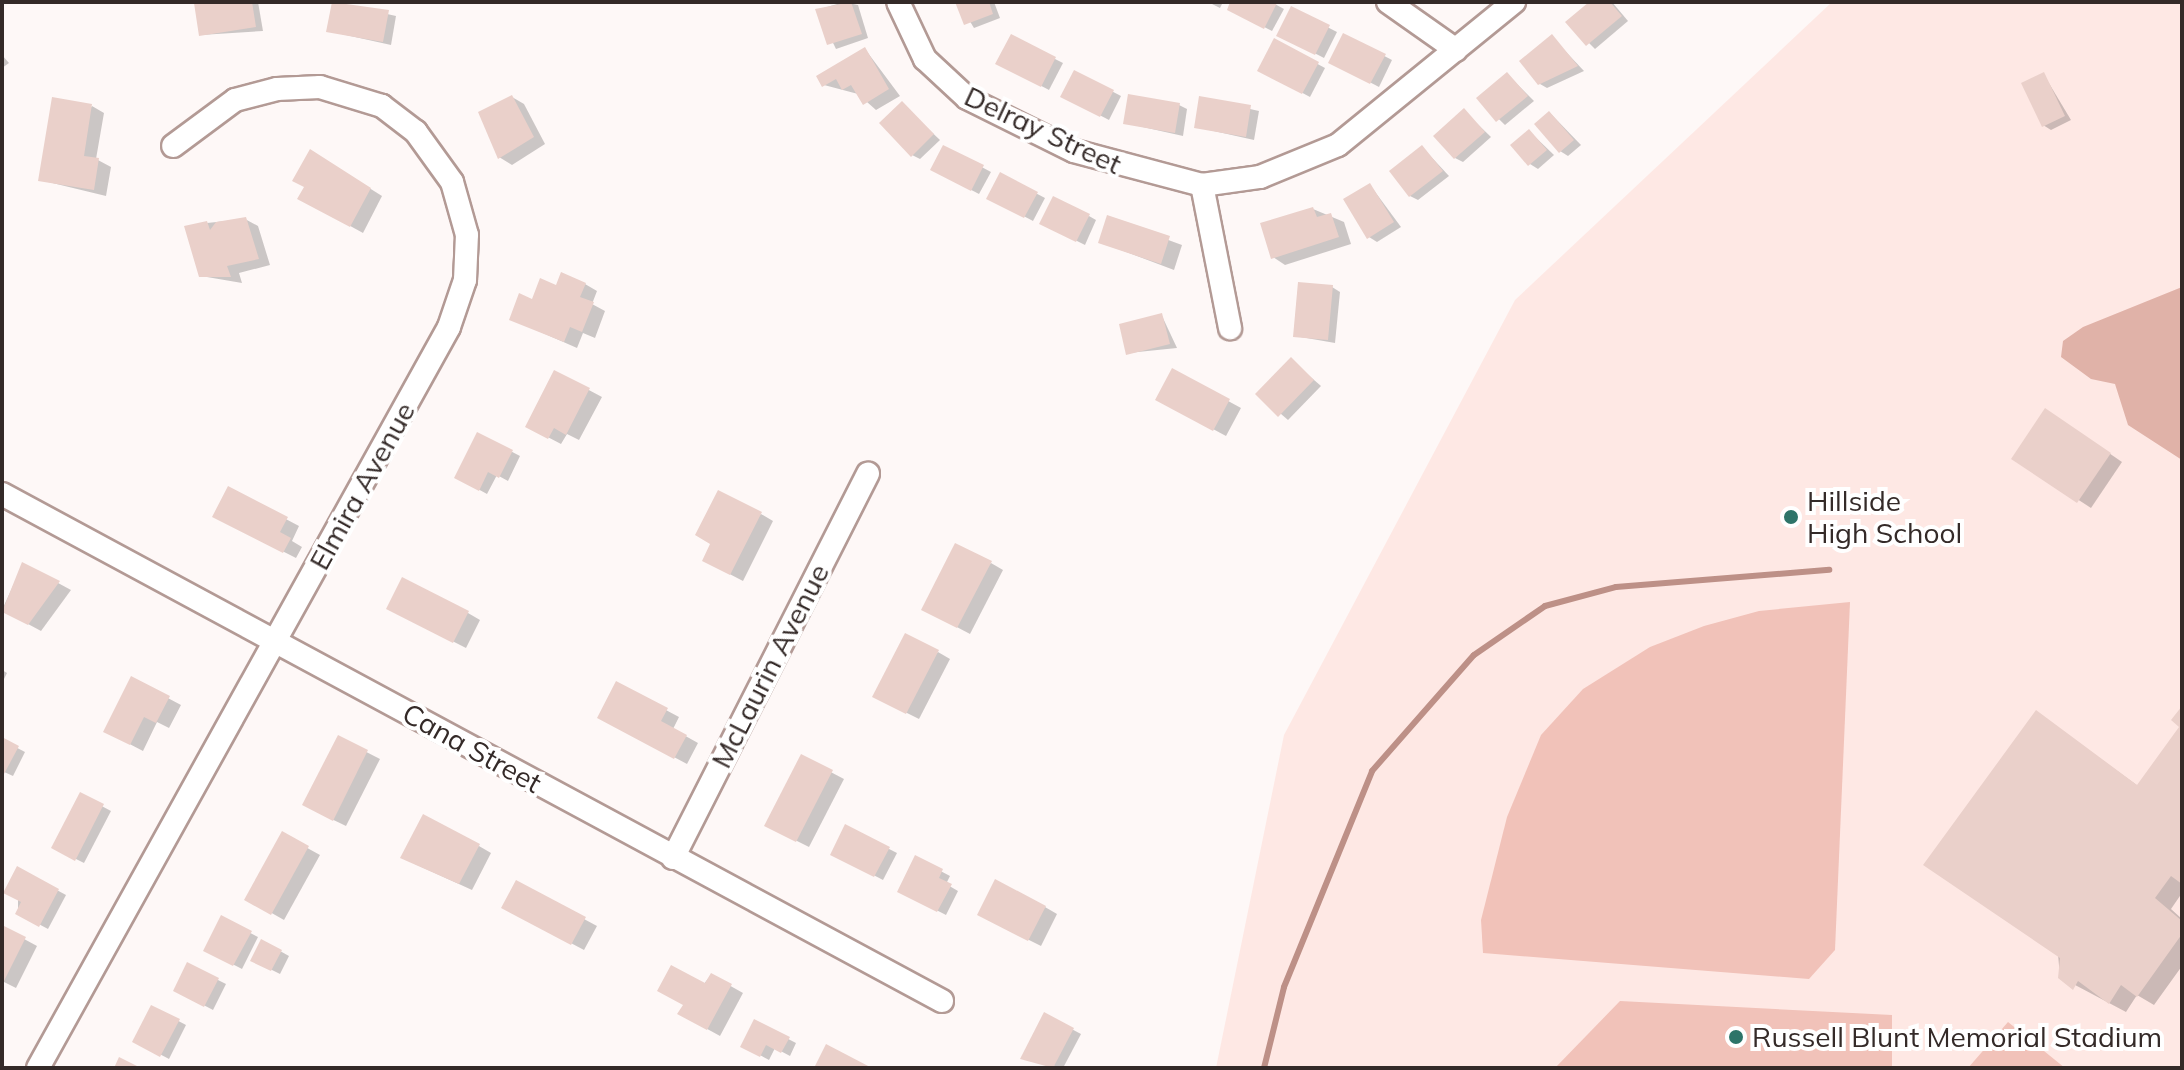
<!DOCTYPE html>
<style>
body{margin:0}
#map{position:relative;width:2184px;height:1070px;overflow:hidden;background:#fef8f7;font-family:Mulish,sans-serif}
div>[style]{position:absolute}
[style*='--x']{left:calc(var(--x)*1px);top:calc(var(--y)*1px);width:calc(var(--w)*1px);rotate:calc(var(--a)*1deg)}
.built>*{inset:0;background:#fee8e4}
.green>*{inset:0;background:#f1c2b9}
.forest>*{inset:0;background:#e0b2a8}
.shadow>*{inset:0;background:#0003}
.stream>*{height:6px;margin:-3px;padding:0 3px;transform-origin:3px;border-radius:3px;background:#bd9087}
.building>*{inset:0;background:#ead0ca}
.roads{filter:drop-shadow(2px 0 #b39a95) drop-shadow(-2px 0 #b39a95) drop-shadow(0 2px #b39a95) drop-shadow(0 -2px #b39a95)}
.minor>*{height:22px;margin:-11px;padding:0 11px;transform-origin:11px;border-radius:11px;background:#fff}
.dots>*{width:22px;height:22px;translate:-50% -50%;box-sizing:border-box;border:4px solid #fff;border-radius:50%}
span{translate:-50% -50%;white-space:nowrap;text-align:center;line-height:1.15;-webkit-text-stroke:8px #fff;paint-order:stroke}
.street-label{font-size:28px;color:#342a28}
.poi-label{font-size:28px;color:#342a28}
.left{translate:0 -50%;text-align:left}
.frame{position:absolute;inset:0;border:4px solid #342a28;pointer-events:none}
</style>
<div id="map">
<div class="built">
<i style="clip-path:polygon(1832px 2px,2182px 2px,2182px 1068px,1216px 1068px,1284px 735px,1515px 300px)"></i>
</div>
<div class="green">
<i style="clip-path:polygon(1850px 602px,1835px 950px,1809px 979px,1483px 953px,1481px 920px,1507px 817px,1541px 735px,1583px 689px,1650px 647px,1704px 626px,1759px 611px)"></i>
<i style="clip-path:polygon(1620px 1001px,1892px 1015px,1892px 1068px,1555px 1068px)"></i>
<i style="clip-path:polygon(2008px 1022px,2065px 1068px,1968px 1068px)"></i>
</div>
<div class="forest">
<i style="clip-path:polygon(2182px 287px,2182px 460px,2128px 425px,2115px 384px,2091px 379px,2061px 357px,2063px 341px,2083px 327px)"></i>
</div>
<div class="shadow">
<i style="clip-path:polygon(258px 2px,263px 31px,201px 35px,196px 5px)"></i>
<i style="clip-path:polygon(334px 2px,396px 16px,391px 45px,328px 31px)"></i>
<i style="clip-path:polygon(844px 2px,858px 5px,868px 38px,836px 49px,817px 10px)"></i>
<i style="clip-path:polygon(958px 2px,994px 2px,1000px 18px,974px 28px)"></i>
<i style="clip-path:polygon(1208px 2px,1223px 2px,1220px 8px)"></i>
<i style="clip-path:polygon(1233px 2px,1271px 2px,1284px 9px,1272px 31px,1229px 9px)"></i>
<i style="clip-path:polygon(1592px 2px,1612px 2px,1628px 21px,1595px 49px,1568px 22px)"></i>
<i style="clip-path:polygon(1292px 9px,1337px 32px,1324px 58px,1287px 39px)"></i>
<i style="clip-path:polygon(1344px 35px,1392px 60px,1379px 87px,1331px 62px)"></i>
<i style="clip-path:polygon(1011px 37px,1063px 63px,1049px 90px,998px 63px)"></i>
<i style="clip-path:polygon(1552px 37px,1584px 71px,1547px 88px,1540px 84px)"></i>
<i style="clip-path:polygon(1275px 41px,1325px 68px,1310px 97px,1260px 70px)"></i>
<i style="clip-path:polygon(865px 49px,900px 96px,876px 110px,858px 94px,824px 85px)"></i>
<i style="clip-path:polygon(2px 55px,9px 63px,2px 68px)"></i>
<i style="clip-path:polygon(1075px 72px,1121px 96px,1109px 120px,1063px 96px)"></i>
<i style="clip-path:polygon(1507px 74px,1534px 101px,1505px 125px,1478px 99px)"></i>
<i style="clip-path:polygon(2044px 75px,2071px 120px,2051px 130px,2043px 125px)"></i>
<i style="clip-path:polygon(512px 97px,524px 104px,545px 144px,512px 165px,499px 157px)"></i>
<i style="clip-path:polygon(1201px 98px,1259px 111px,1254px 140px,1196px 127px)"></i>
<i style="clip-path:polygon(902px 104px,940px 140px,920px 159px,912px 155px)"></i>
<i style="clip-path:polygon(1179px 105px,1187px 109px,1183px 136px,1125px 123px)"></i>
<i style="clip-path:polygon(92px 106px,104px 113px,96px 159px,111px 167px,106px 196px,40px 180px)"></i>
<i style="clip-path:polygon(1464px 111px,1491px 137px,1463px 162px,1455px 158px)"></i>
<i style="clip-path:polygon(1550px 113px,1581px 145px,1568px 156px,1560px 151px)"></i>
<i style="clip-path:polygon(1529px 131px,1554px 155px,1538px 169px,1530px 164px)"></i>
<i style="clip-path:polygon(944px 147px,991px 172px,979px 194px,933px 170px)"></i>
<i style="clip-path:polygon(1422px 147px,1449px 176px,1418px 200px,1410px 196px)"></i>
<i style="clip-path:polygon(323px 159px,382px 196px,363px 233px,312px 205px)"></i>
<i style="clip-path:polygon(1001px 175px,1045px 198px,1033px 221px,989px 198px)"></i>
<i style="clip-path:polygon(1370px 185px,1401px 227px,1377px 242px,1369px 237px)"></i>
<i style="clip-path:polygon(1313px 209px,1344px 222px,1351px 244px,1285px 265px,1273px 257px)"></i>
<i style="clip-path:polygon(1089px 216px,1096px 220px,1085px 245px,1049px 227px)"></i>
<i style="clip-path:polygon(1108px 218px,1182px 245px,1174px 270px,1100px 242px)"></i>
<i style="clip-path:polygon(245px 219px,258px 226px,270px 265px,239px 273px,242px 283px,201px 276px,207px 223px)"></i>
<i style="clip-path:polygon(585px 284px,597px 291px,592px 304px,605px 311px,595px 338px,583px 333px,577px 348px,511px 319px,533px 301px)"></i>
<i style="clip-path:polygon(1332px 287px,1340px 292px,1335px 343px,1295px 336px)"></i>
<i style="clip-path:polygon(1162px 316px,1177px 348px,1128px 353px)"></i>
<i style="clip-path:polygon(1291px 360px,1321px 386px,1288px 420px,1258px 394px)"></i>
<i style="clip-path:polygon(1173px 371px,1241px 408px,1226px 436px,1170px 406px)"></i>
<i style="clip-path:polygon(555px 372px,602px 397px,579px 440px,567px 434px,561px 444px,540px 433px)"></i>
<i style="clip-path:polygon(2058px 418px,2122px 462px,2091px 508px,2014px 458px)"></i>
<i style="clip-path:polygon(478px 434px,520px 456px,508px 481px,497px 475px,487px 494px,456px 477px)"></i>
<i style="clip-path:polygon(229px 489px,299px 526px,292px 541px,302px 547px,296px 558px,227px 523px)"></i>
<i style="clip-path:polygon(761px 514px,773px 521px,743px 581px,716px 567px,713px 543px)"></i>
<i style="clip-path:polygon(991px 563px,1003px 570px,970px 634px,936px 616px)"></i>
<i style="clip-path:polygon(23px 564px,71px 590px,41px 631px,2px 610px)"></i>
<i style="clip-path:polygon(468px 613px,480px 620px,466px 648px,401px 615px)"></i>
<i style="clip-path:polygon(938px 652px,950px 659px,919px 719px,887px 703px)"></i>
<i style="clip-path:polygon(2px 670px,7px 673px,2px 683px)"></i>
<i style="clip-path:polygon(132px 679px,181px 705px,169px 728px,157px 722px,143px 751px,118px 738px)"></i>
<i style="clip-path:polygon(617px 684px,679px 717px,673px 729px,698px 743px,687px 764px,612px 724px)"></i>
<i style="clip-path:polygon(2182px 710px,2182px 893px,2171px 909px,2182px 919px,2182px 966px,2154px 1005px,2137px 995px,2126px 1012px,2060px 977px,2037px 713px,2138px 786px,2182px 726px)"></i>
<i style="clip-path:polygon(339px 738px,380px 759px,346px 826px,317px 812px)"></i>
<i style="clip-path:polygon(2px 740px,25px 752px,13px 776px,2px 771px)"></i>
<i style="clip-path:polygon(802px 757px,844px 779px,809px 847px,779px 832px)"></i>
<i style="clip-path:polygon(81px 795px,111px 811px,84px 863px,54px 848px)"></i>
<i style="clip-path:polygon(846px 827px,897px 853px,883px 880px,837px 856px)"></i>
<i style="clip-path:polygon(282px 834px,320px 855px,284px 920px,247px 899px)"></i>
<i style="clip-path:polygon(479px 846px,491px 853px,472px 890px,415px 864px)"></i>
<i style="clip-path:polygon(916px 858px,950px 876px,946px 884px,958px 891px,946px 915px,899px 891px)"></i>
<i style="clip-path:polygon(18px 869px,66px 895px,48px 929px,18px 913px)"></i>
<i style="clip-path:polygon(517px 883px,597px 926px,584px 950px,516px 914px)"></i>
<i style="clip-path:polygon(1045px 907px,1057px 914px,1041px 946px,991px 921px)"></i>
<i style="clip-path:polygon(222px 918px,258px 937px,242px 969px,205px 950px)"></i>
<i style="clip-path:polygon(2px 927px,37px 946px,16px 988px,2px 981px)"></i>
<i style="clip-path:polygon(262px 941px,289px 956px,280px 974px,252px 960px)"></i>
<i style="clip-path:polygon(188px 965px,226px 984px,213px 1010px,175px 990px)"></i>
<i style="clip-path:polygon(711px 975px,743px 993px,720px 1036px,680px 1014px)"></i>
<i style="clip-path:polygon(152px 1007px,186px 1025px,169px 1059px,135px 1041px)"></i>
<i style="clip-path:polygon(1045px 1015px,1081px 1034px,1063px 1068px,1023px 1058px)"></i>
<i style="clip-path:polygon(755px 1022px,796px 1043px,790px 1056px,775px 1048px,769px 1060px,743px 1046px)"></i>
</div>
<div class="stream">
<i style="--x:1264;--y:1068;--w:83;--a:-76.1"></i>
<i style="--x:1284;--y:987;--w:233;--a:-67.8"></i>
<i style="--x:1372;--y:771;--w:154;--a:-48.7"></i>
<i style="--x:1474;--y:655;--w:86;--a:-34.6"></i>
<i style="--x:1545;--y:606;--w:73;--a:-15"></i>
<i style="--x:1616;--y:587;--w:214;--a:-4.6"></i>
</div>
<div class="building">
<i style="clip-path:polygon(252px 2px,256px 27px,199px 36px,194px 3px)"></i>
<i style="clip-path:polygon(332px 2px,389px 10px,383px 42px,326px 32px)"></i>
<i style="clip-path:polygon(851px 2px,862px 34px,827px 45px,815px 9px)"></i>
<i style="clip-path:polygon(955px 2px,989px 2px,993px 14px,964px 25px)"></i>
<i style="clip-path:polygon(1230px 2px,1275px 2px,1277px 3px,1264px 29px,1227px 10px)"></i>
<i style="clip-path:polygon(1589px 2px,1610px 2px,1622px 16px,1586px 46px,1565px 22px)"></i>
<i style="clip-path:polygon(1291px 6px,1330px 25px,1315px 55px,1276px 36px)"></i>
<i style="clip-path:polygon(1343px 33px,1386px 54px,1370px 84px,1328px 63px)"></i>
<i style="clip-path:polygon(1011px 34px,1056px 57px,1041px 87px,995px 64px)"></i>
<i style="clip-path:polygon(1552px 34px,1578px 66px,1538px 85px,1519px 61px)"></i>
<i style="clip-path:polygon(1274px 38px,1319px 62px,1302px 94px,1257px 71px)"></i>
<i style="clip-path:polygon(865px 47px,889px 89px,863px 105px,851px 85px,842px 90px,836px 79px,822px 87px,816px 76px)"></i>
<i style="clip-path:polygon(1074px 70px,1114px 90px,1100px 117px,1060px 97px)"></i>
<i style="clip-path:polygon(1507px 72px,1528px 96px,1496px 122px,1476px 98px)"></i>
<i style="clip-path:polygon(2044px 72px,2065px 116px,2042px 127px,2021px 83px)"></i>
<i style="clip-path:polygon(1128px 94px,1180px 103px,1175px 133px,1123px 124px)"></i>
<i style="clip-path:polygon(512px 95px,534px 137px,498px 159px,478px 112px)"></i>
<i style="clip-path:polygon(1199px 96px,1251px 105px,1246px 137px,1194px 128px)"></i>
<i style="clip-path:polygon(52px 97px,92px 104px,84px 156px,99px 158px,94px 190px,38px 181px)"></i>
<i style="clip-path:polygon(902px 101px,934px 134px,911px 157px,879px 123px)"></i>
<i style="clip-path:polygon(1464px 108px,1485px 132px,1454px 159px,1433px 136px)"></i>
<i style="clip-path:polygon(1549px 111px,1574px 140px,1559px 153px,1534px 124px)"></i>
<i style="clip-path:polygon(1529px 129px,1547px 150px,1528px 166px,1510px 145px)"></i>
<i style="clip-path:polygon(943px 145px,984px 165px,971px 191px,930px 170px)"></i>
<i style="clip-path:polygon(1422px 145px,1443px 171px,1409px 197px,1389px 171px)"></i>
<i style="clip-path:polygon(310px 149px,371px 188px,350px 227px,297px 199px,304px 187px,292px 181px)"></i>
<i style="clip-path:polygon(1000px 172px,1038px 192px,1024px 218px,986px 199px)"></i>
<i style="clip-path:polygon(1370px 183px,1394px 222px,1367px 239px,1343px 199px)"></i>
<i style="clip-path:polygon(1053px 196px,1090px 214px,1076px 242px,1039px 224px)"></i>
<i style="clip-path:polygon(1313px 207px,1317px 217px,1331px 213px,1339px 237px,1271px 259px,1260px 223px)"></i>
<i style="clip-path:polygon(1107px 215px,1170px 236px,1161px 264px,1098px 243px)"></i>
<i style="clip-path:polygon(246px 217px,259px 259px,227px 266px,231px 277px,199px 277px,184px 226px,207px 221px,210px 230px,216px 222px)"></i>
<i style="clip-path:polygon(561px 272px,586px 283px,580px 297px,594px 302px,582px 332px,570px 327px,564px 342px,509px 320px,519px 293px,532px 299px,540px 278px,556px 285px)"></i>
<i style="clip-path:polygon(1298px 282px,1333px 285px,1328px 340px,1293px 337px)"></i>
<i style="clip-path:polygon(1162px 313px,1170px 344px,1126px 355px,1119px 324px)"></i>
<i style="clip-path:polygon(1291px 357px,1314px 380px,1278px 417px,1255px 394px)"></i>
<i style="clip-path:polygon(1172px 368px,1230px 399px,1213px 431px,1155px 400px)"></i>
<i style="clip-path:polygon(554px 370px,590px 388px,566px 435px,554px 428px,548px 439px,525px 427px)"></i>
<i style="clip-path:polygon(2045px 408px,2111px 453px,2077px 503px,2011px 459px)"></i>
<i style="clip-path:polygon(477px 432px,513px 450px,499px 478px,488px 472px,479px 491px,454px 478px)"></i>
<i style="clip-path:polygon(228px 486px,288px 517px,280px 532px,291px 538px,283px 553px,212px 517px)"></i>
<i style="clip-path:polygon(718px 490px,762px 512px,730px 575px,702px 561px,710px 544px,695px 535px)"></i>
<i style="clip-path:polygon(955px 543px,992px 561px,957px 628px,921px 610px)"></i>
<i style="clip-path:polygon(22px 562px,60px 581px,28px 625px,2px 612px)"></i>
<i style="clip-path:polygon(402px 577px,469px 611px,453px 643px,386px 609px)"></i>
<i style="clip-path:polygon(905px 633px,939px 650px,906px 714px,872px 697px)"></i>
<i style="clip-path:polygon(131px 676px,170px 696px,156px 723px,144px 717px,130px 745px,103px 732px)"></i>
<i style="clip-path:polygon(616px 681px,668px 708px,661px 721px,687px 735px,674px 759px,597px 718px)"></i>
<i style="clip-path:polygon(2182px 706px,2182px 884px,2171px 876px,2155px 898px,2182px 921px,2182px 934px,2137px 997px,2121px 985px,2109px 1004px,2078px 981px,2073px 990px,2058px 978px,2060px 958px,1923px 865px,2036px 710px,2137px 785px,2179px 727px,2171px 720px)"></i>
<i style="clip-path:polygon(338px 735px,368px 750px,333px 821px,302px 805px)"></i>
<i style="clip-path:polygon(2px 737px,19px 746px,4px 774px,2px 773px)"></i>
<i style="clip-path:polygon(801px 754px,833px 770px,796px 842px,764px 826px)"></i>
<i style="clip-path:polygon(80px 792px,104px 804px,75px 861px,51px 848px)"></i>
<i style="clip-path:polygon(423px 814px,480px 844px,459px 884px,400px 858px)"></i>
<i style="clip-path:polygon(845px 824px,890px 847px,874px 877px,830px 855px)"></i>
<i style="clip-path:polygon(282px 831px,309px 846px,271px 915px,244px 900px)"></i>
<i style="clip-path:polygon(915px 855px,943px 869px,939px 878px,952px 884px,937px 912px,897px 892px)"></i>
<i style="clip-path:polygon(17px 866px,59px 889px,39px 927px,15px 914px,21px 902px,3px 893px)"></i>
<i style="clip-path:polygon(995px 879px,1046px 906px,1028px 941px,977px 915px)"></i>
<i style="clip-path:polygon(516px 880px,586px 917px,571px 945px,501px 908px)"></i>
<i style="clip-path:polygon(221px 915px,252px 931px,233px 966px,203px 951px)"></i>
<i style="clip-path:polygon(2px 925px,26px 937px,2px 985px)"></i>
<i style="clip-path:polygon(261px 939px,282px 950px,271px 971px,250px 961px)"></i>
<i style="clip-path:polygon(187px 962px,219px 978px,204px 1007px,173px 991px)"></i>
<i style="clip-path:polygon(671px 965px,705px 983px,711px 973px,732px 984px,707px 1030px,677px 1014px,683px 1005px,657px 991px)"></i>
<i style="clip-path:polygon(151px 1005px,180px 1019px,160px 1057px,132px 1042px)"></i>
<i style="clip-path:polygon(1044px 1012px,1074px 1028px,1053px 1068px,1020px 1059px)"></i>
<i style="clip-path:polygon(754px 1019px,790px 1037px,781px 1053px,766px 1045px,760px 1057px,740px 1047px)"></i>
<i style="clip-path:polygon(826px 1044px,872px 1068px,814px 1068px)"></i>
<i style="clip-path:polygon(119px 1057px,141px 1068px,114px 1068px)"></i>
</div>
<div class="roads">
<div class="minor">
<i style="--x:898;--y:2;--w:63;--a:64.7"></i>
<i style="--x:925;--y:59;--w:57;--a:42.9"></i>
<i style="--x:967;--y:98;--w:119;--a:26.4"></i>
<i style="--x:1074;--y:151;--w:132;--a:14.9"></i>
<i style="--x:1202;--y:185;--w:59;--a:-7.9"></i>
<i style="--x:1260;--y:177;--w:84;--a:-22.3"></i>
<i style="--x:1338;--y:145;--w:227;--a:-39.1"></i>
<i style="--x:1388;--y:2;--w:83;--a:35.2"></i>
<i style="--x:1202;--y:185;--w:146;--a:78.9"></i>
<i style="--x:2;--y:494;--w:1068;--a:28.34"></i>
<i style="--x:673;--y:858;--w:431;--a:-63.1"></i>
<i style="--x:38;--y:1068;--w:847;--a:-60.98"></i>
<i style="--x:449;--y:327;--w:50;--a:-71.2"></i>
<i style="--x:465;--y:280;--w:45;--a:-87.5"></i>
<i style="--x:467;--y:235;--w:55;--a:-105.8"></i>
<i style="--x:452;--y:182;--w:62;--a:-125.8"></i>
<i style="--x:416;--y:132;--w:43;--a:-142.6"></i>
<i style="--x:382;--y:106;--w:65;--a:-163"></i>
<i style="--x:320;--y:87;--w:43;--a:177.3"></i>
<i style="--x:277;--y:89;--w:43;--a:165.3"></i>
<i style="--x:235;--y:100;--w:77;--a:143.4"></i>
</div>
</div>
<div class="dots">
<i style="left:1791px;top:517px;background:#2e7469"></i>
<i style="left:1736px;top:1037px;background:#2e7469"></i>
</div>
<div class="street-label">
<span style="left:1043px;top:130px;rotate:25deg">Delray Street</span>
<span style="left:362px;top:486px;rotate:-61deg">Elmira Avenue</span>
<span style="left:770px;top:666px;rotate:-63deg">McLaurin Avenue</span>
<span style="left:472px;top:748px;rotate:29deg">Cana Street</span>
</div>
<div class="poi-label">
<span class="left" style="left:1807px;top:517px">Hillside<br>High School</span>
<span class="left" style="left:1752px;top:1037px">Russell Blunt Memorial Stadium</span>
</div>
<div class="frame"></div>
</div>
